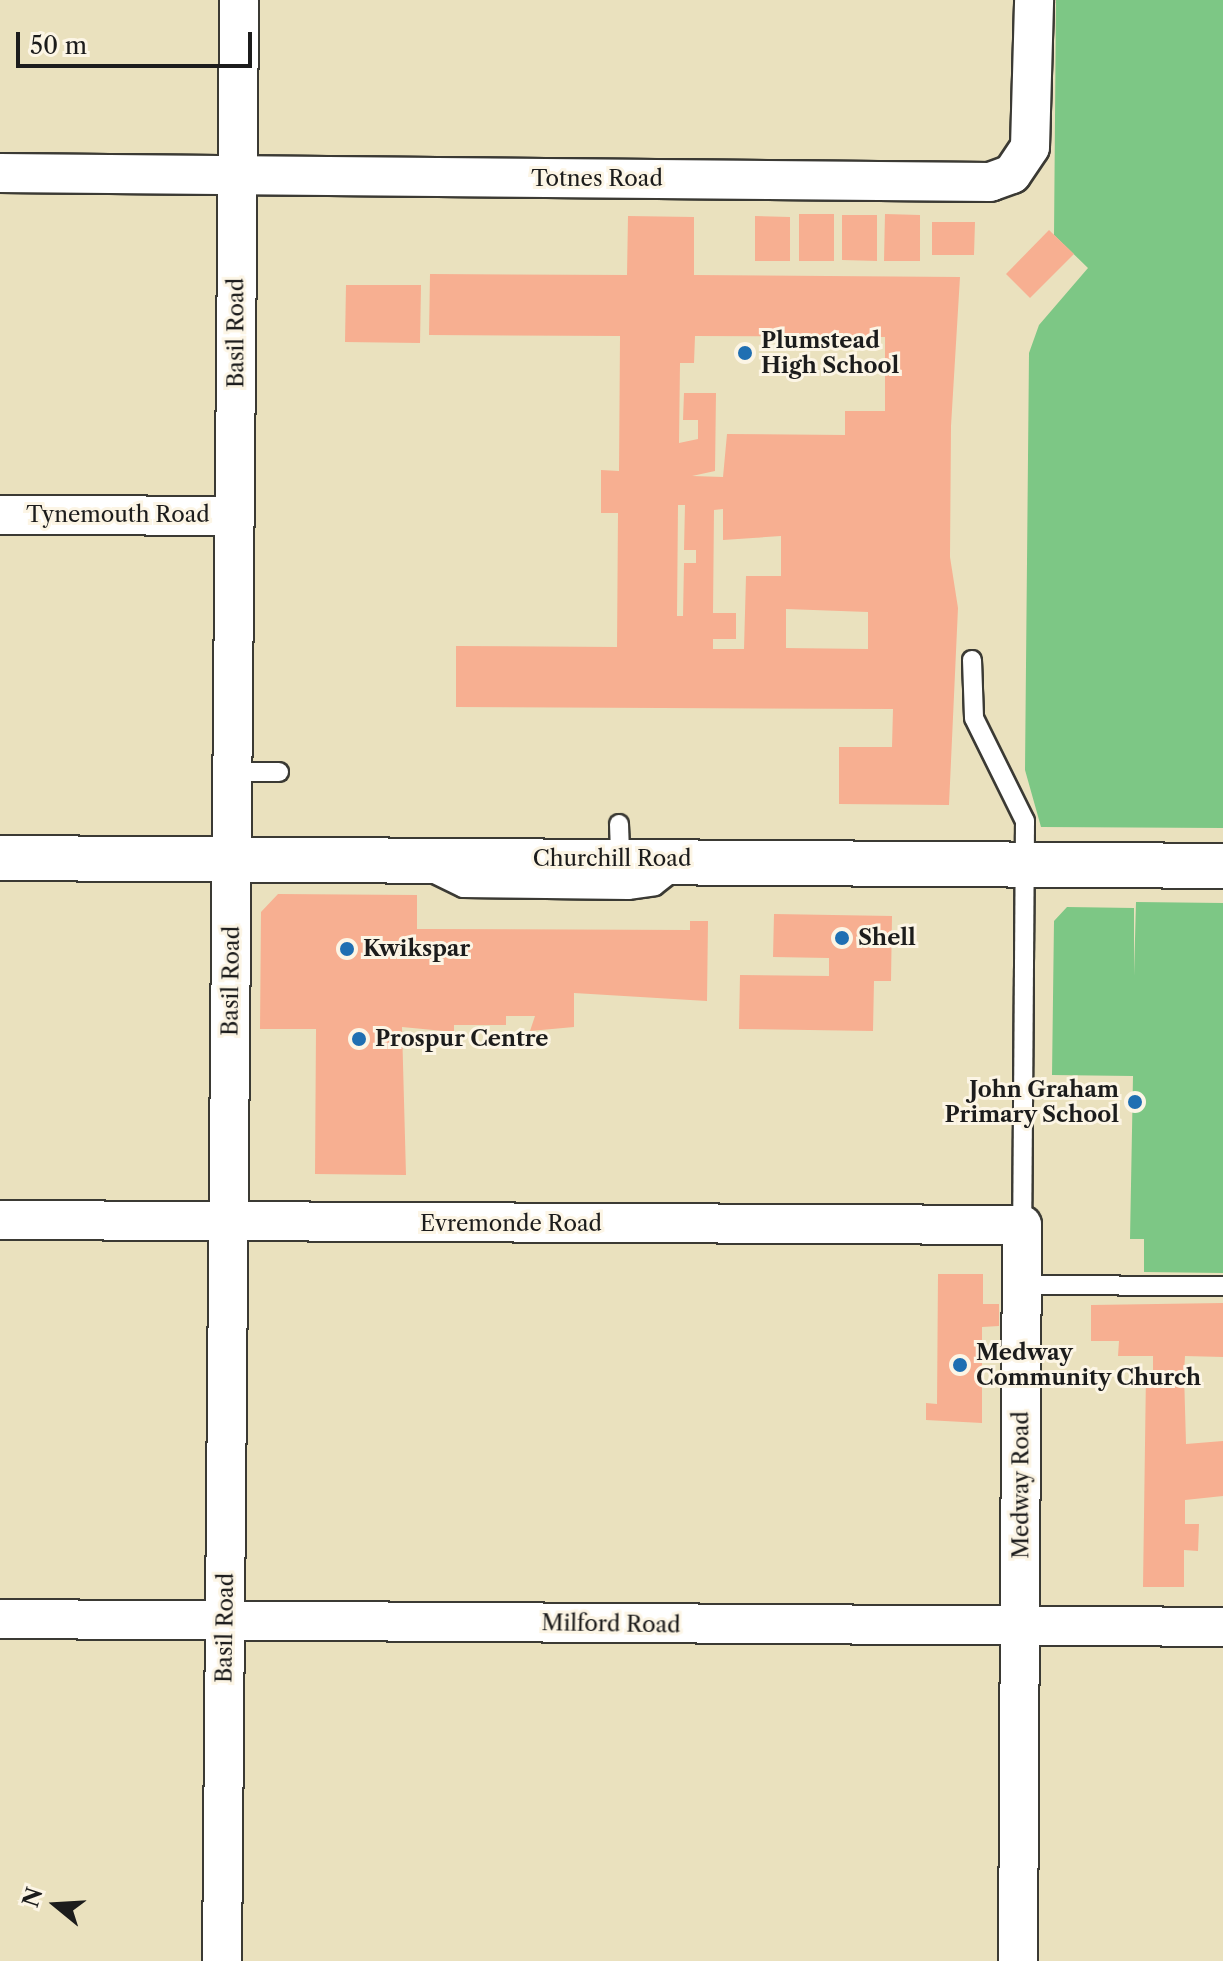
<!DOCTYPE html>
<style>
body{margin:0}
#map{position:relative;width:1223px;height:1961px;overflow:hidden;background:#eae1be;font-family:"Libre Caslon Text",serif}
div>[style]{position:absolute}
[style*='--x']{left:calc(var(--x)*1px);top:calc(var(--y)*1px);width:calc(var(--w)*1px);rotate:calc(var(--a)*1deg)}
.green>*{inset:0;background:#7dc785}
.building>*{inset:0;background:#f7af91}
.roads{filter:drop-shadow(2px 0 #3b3a34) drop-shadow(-2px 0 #3b3a34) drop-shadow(0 2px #3b3a34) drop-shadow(0 -2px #3b3a34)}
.service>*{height:18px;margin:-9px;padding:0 9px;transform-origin:9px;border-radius:9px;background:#fff}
.minor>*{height:38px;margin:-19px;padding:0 19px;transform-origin:19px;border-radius:19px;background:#fff}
.tertiary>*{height:44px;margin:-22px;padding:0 22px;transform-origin:22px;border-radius:22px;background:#fff}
.dots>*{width:22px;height:22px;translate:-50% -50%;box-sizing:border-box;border:4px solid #fcf5e5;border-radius:50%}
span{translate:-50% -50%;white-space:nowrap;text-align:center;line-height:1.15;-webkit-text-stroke:6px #fcf5e5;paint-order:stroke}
.street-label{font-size:22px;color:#1c1c1c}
.poi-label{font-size:22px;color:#1c1c1c;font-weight:700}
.left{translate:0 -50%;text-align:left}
.right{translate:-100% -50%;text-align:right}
.north{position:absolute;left:16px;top:1865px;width:80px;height:80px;-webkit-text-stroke:6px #fcf5e5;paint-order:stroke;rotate:288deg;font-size:22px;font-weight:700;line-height:32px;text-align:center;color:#1c1c1c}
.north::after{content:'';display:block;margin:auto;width:28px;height:36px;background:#1c1c1c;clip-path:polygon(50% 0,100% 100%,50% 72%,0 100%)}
.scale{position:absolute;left:16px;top:32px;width:236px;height:36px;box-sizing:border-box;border:4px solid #1c1c1c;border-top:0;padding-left:10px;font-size:24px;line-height:28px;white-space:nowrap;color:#1c1c1c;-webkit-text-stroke:6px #fcf5e5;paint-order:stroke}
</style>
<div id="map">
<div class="green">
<i style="clip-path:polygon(1056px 0,1223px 0,1223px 828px,1041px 827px,1025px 770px,1029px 353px,1039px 325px,1088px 268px,1054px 235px)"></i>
<i style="clip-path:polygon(1136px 902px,1223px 903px,1223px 1273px,1144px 1272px,1144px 1239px,1130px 1239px,1133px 1076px,1052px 1075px,1054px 921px,1067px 907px,1134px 908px,1134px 976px)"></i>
</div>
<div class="building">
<i style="clip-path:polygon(799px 214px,834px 214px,834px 261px,799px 261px)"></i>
<i style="clip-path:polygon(885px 214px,920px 215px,920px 261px,884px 261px)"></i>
<i style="clip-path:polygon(842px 215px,877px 215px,877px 261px,842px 260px)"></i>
<i style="clip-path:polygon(evenodd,628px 216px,694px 217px,694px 275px,960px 277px,951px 426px,950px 557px,958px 608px,949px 805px,839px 804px,839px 747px,892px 747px,893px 709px,456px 707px,456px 646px,617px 647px,618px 513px,601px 513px,601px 470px,619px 471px,620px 336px,429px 335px,430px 274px,627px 275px,628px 216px,695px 336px,885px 337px,885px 411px,845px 411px,845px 435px,727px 434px,723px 477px,692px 476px,715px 471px,716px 393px,684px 393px,683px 420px,698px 420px,698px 439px,679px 443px,680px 363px,694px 363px,695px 336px,628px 216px,678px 505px,685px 505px,684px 550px,696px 550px,696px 563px,684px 563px,683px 616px,677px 616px,678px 505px,628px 216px,723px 509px,723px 540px,781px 536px,781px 576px,746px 576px,744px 649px,713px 649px,713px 639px,736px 639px,736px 613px,713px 613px,714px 510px,723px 509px,628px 216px,786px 609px,868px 612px,868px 649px,786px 648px,786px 609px)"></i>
<i style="clip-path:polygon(755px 216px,790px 217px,790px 261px,755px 261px)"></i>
<i style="clip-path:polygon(932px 222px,975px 222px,974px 255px,932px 255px)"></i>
<i style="clip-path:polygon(1049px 230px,1074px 254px,1030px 298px,1006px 274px)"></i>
<i style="clip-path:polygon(346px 285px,421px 285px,420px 343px,345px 342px)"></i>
<i style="clip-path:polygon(278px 894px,417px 895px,417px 929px,690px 930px,690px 921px,708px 921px,707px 1001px,574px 993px,574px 1027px,530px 1031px,535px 1016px,506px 1016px,506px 1025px,454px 1025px,454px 1032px,402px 1027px,406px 1175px,315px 1174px,316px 1029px,260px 1029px,261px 912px)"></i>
<i style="clip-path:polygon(774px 914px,892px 916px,891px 981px,874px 981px,873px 1031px,739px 1029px,740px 975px,829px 976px,829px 958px,773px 957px)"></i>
<i style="clip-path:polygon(938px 1274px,983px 1274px,983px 1304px,999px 1304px,999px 1326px,982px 1327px,982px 1423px,926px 1420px,926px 1403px,937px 1404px)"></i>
<i style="clip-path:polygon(1223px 1303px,1223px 1357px,1185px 1356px,1184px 1373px,1186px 1444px,1223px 1441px,1223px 1496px,1185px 1500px,1185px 1524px,1199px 1524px,1198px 1551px,1184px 1550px,1184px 1587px,1143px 1587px,1146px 1373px,1153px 1372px,1153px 1356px,1118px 1356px,1119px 1341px,1091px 1341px,1091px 1305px)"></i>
</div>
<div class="roads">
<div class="service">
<i style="--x:972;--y:660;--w:58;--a:88"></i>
<i style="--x:974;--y:718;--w:115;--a:63.7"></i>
<i style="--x:1025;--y:821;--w:404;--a:90.4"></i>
<i style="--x:233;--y:772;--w:46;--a:0"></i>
<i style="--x:619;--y:824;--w:35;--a:88"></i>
<i style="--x:426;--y:870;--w:41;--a:25.9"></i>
<i style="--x:463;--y:888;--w:165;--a:0.7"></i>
<i style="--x:628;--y:890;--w:27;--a:-8"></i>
<i style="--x:655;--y:886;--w:28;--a:-38"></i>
<i style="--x:1021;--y:1285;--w:202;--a:0.3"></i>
</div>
<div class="minor">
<i style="--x:0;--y:173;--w:990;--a:0.52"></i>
<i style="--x:990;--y:182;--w:23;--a:-20"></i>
<i style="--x:1012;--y:174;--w:32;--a:-56"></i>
<i style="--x:1030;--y:147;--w:147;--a:-88.4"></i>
<i style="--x:0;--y:515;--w:235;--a:0.2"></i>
<i style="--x:0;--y:1220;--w:1022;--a:0.28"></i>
<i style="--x:1022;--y:1225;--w:736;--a:90.31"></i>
<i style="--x:0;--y:1619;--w:1223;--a:0.37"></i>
<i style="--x:222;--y:1961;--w:1961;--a:-89.5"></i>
</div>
<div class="tertiary">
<i style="--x:0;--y:858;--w:1223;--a:0.37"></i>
</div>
</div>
<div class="dots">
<i style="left:745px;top:353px;background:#1f6fb2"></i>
<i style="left:842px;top:938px;background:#1f6fb2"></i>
<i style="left:347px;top:949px;background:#1f6fb2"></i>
<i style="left:359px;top:1039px;background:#1f6fb2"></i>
<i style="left:1135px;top:1102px;background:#1f6fb2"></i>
<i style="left:960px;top:1365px;background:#1f6fb2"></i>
</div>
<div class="street-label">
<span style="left:597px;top:179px">Totnes Road</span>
<span style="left:236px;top:333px;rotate:-90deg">Basil Road</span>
<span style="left:118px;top:515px">Tynemouth Road</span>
<span style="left:612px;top:859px">Churchill Road</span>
<span style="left:231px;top:981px;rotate:-89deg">Basil Road</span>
<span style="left:511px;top:1224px">Evremonde Road</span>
<span style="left:1021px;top:1485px;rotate:-90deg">Medway Road</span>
<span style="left:611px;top:1624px;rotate:1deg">Milford Road</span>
<span style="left:225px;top:1628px;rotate:-89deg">Basil Road</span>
</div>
<div class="poi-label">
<span class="left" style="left:761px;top:353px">Plumstead<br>High School</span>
<span class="left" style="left:858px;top:938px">Shell</span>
<span class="left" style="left:363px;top:949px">Kwikspar</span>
<span class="left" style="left:375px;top:1039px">Prospur Centre</span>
<span class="right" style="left:1119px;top:1102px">John Graham<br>Primary School</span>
<span class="left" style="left:976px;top:1365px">Medway<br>Community Church</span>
</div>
<div class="north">N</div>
<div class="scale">50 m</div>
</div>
